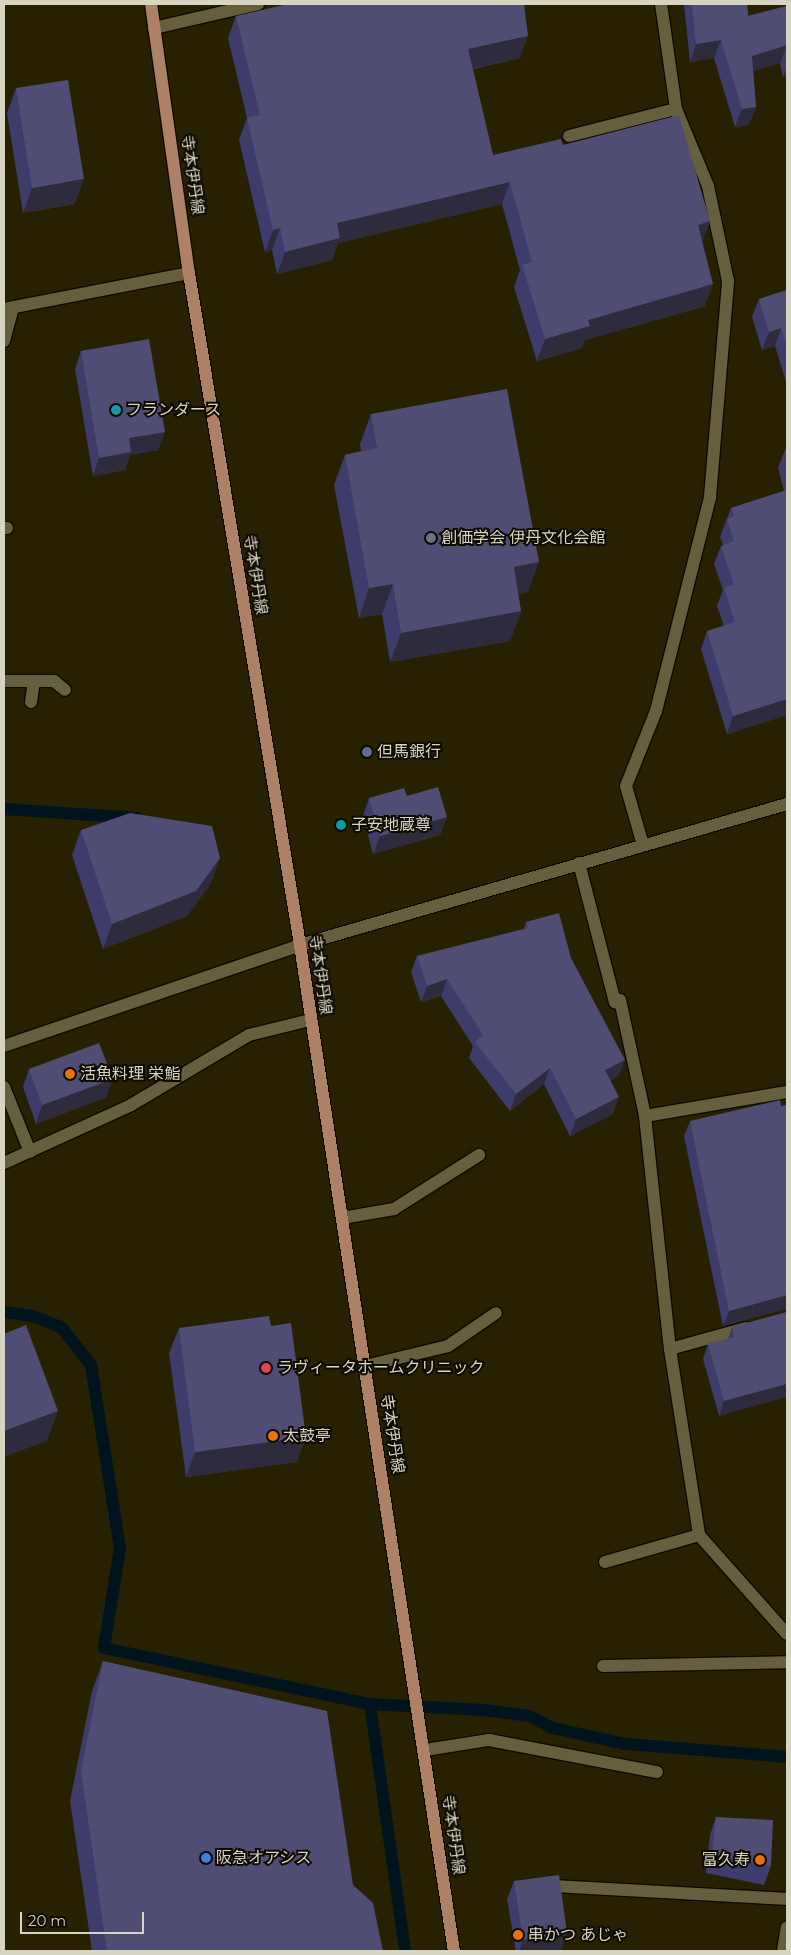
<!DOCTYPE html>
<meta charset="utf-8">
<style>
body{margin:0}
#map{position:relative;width:791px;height:1955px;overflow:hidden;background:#272101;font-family:Montserrat,"Noto Sans JP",sans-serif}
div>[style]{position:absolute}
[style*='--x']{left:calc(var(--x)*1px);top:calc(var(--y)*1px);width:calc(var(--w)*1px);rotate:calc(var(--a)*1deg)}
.stream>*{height:12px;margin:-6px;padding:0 6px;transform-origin:6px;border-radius:6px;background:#00141e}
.roads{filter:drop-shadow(1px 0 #0f0a00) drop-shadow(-1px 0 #0f0a00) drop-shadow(0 1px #0f0a00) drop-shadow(0 -1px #0f0a00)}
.minor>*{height:12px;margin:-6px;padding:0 6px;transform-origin:6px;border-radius:6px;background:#655f3d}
.major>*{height:12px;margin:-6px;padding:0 6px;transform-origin:6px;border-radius:6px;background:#ae8166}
.wall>*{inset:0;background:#3e3c6b}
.shaded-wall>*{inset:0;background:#2e2b3c}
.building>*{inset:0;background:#4f4d74}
.dots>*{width:14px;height:14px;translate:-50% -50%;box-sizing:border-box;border:2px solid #0d0a01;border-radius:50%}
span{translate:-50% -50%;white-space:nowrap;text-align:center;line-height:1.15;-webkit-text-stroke:4px #0d0a01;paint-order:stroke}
.street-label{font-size:16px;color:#d7d4c1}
.poi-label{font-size:16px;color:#d7d4c1}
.left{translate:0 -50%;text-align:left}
.right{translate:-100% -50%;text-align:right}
.frame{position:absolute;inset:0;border:5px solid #d7d4c1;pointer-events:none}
.scale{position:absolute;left:20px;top:1912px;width:124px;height:22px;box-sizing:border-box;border:2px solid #d7d4c1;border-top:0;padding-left:6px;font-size:15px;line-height:18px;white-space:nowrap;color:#d7d4c1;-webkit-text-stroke:4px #0d0a01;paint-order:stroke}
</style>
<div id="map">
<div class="stream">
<i style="--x:4;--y:809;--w:133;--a:3.9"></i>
<i style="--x:4;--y:1312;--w:29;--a:8"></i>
<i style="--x:33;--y:1316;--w:31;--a:22"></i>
<i style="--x:62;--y:1328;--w:47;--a:51.9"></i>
<i style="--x:91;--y:1365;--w:185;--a:81"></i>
<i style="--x:120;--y:1548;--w:101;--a:99.1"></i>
<i style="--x:104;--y:1648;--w:272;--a:11.9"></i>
<i style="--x:370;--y:1704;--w:113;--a:3"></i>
<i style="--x:483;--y:1710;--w:47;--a:7.3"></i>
<i style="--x:530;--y:1716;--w:26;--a:28"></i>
<i style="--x:553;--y:1728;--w:75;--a:12.4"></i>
<i style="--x:626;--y:1744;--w:162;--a:4.6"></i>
<i style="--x:370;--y:1704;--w:249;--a:81.9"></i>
</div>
<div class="roads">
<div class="minor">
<i style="--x:154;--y:28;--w:107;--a:-13"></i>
<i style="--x:569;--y:136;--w:110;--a:-14.2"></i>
<i style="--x:4;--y:309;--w:188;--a:-11"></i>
<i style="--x:4;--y:341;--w:35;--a:-75"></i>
<i style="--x:4;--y:528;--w:3;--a:0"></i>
<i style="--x:4;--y:681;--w:50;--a:0"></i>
<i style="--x:54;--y:681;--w:14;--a:39"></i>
<i style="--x:31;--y:702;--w:21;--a:-82"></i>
<i style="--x:643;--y:845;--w:61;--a:-106.1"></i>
<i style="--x:626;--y:786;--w:81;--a:-68.2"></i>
<i style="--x:656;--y:711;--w:221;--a:-75.8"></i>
<i style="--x:710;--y:497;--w:217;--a:-85.2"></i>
<i style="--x:728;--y:281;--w:97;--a:-101.9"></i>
<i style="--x:708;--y:186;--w:83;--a:-112.6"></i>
<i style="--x:676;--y:109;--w:106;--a:-98.1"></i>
<i style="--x:579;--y:863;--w:144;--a:75.5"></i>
<i style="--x:615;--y:1002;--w:5;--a:-22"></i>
<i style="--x:620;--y:1000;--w:119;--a:77.8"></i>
<i style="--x:645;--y:1116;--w:234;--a:83.9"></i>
<i style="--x:670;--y:1349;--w:188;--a:81.1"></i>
<i style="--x:699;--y:1535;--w:132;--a:48.4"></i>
<i style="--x:4;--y:1046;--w:313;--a:-18.8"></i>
<i style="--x:300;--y:945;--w:507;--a:-16.15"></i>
<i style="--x:4;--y:1087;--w:70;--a:68.2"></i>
<i style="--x:645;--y:1116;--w:144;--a:-9.6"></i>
<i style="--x:4;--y:1163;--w:140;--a:-24.5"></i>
<i style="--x:131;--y:1105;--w:137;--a:-30.7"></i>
<i style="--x:249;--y:1035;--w:63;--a:-13.8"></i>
<i style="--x:342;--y:1218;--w:53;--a:-9.8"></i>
<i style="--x:394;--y:1209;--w:101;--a:-32.4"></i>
<i style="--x:670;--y:1349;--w:79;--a:-15.4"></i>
<i style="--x:365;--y:1366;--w:85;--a:-13.5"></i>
<i style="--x:448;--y:1346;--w:58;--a:-34.5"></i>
<i style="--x:605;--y:1562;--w:98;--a:-16"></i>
<i style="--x:603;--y:1666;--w:184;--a:-1.2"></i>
<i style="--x:425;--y:1750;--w:65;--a:-8.9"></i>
<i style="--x:489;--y:1740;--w:171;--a:10.8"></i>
<i style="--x:555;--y:1886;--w:232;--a:3.2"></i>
<i style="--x:783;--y:1951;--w:24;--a:-81"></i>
</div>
<div class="major">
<i style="--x:151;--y:4;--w:272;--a:82"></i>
<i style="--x:189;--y:273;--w:681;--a:80.62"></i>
<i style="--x:300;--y:945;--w:1018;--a:81.3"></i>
</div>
</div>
<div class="wall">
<i style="clip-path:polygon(684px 4px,747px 4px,748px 16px,787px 6px,787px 76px,783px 77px,780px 63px,753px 71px,756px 107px,749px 125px,735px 127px,714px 58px,690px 62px)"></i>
<i style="clip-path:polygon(236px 16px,520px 58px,473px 69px,493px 155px,563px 145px,710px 221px,702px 242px,705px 306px,585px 340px,582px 348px,537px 361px,514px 287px,520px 270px,502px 204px,338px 243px,332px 260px,277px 274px,272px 250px,265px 252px,239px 140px,247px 118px,228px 38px)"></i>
<i style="clip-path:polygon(16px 88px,75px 204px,23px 213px,7px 113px)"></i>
<i style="clip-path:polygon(787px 290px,787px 385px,775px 346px,762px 350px,752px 317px,759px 299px)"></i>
<i style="clip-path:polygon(81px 351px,165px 432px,158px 450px,130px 455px,125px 470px,93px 476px,75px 369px)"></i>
<i style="clip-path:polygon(371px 414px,528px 592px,518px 594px,521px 611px,510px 641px,390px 662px,382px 614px,359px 618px,334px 485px,345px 455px,361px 451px,360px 444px)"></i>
<i style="clip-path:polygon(787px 449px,787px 715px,727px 734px,701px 649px,707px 631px,724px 626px,717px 606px,723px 590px,714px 564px,721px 546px,723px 545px,720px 537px,731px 508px,784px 491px,778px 468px,785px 450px)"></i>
<i style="clip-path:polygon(407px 796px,447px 817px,440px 835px,373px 854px,363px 816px,369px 798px)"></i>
<i style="clip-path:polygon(81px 830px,211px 883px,187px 916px,103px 949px,72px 855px)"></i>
<i style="clip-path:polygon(526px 922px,571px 958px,619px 1076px,611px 1080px,613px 1114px,570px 1136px,544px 1084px,510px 1111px,469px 1058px,473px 1046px,441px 996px,421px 1002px,411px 972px,417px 956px,524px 929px)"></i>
<i style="clip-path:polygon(29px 1069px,113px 1079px,106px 1097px,36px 1124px,23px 1087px)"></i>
<i style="clip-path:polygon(787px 1105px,787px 1311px,785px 1309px,723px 1326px,684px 1136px,690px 1121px)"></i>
<i style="clip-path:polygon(787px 1312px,719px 1416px,703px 1359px,708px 1344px,728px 1339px,732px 1327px)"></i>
<i style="clip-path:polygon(271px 1326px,297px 1462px,186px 1477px,169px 1353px,179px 1328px)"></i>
<i style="clip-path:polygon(103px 1661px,353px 1885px,383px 1951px,92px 1951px,70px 1801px,92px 1691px)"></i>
<i style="clip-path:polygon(716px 1817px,771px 1866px,764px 1885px,706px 1873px,710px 1835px)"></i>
<i style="clip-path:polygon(514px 1881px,561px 1951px,516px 1951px,507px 1899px)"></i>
</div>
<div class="shaded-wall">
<i style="clip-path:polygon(528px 36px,520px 58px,460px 71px,468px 49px)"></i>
<i style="clip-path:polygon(721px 40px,714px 58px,690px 62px,696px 44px)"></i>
<i style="clip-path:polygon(787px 45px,780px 63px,745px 74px,752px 56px)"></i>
<i style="clip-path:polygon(787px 66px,787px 76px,783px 77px)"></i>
<i style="clip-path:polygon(756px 107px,749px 125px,735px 127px,742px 109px)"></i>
<i style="clip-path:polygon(84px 179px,75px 204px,23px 213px,32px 188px)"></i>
<i style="clip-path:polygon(510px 182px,502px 204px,338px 243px,332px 260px,277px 274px,285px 252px,337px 223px)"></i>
<i style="clip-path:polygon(710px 221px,702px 243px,698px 225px)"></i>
<i style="clip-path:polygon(280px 228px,272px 250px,265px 252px,273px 230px)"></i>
<i style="clip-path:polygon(713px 284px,705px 306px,585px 340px,582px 348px,537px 361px,545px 339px,588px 320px)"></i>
<i style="clip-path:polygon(781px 328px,775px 346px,762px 350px,769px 332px)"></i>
<i style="clip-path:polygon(165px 432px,158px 450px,130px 455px,125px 470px,93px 476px,99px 458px,129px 438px)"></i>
<i style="clip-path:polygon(539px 562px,528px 592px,503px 597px,514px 567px)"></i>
<i style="clip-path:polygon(393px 584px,382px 614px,359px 618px,369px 588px)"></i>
<i style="clip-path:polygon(521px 611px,510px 641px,390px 662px,401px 633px)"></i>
<i style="clip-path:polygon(787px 699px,787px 715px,727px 734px,733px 716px)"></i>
<i style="clip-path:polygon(447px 817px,440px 835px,373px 854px,380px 836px)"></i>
<i style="clip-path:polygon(220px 858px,211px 883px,187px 916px,103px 949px,112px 924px)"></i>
<i style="clip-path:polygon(447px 979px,441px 996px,421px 1002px,427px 986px)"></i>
<i style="clip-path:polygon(625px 1060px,619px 1076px,599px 1086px,605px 1070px)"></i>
<i style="clip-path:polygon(550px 1068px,544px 1084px,510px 1111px,516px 1094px)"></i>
<i style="clip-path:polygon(113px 1079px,106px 1097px,36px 1124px,42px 1105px)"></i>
<i style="clip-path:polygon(619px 1097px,613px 1114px,570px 1136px,576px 1119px)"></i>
<i style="clip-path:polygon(787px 1295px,787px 1303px,785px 1309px,723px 1326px,729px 1311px)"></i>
<i style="clip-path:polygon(787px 1384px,787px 1397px,719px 1416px,724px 1401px)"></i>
<i style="clip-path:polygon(58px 1411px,47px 1441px,4px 1457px,4px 1431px)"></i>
<i style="clip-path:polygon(306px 1437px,297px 1462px,186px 1477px,195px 1452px)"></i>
<i style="clip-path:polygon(567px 1933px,561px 1951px,519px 1951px,523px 1940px)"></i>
</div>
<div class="building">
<i style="clip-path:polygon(288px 4px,524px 4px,528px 36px,468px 49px,493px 155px,561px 139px,563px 145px,679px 115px,710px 221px,698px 225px,713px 284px,588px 320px,590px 326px,545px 339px,522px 265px,532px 262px,510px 182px,337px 223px,340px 238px,285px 252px,280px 228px,273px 230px,247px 118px,260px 115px,236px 16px)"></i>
<i style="clip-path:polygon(692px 4px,747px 4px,748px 16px,787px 6px,787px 48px,787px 45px,752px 56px,756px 107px,742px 109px,721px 40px,696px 44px)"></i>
<i style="clip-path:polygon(68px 80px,84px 179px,32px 188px,16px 88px)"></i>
<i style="clip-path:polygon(787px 290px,787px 347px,781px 328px,769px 332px,759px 299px)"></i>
<i style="clip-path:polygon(149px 339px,165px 432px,129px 438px,131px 452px,99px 458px,81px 351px)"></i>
<i style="clip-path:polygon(507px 389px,539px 562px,514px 567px,521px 611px,401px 633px,393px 584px,369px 588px,345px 455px,377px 448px,371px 414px)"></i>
<i style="clip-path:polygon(787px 449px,787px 459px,785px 450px)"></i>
<i style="clip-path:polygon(787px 490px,787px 699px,733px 716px,707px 631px,735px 622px,724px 588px,734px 584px,721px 546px,734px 541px,727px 519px,734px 516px,731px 508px)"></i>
<i style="clip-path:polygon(438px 787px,447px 817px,380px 836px,369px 798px,404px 788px,407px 796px)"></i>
<i style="clip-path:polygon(130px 813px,212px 826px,220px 858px,196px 891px,112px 924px,81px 830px)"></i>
<i style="clip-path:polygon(559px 913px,571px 958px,625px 1060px,605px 1070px,619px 1097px,576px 1119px,550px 1068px,516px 1094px,475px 1042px,483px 1035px,447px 979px,427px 986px,417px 956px,528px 928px,526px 922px)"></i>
<i style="clip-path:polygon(99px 1043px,113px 1079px,42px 1105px,29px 1069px)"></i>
<i style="clip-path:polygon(780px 1100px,781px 1106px,787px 1105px,787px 1295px,729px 1311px,690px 1121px)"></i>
<i style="clip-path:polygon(787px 1312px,787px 1384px,724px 1401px,708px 1344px,734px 1337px,732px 1327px)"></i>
<i style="clip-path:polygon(269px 1316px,271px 1326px,291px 1323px,306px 1437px,195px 1452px,179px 1328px)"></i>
<i style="clip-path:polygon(26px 1325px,58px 1411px,4px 1431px,4px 1334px)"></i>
<i style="clip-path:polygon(103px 1661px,327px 1711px,353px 1885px,373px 1903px,383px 1951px,107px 1951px,81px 1771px)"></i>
<i style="clip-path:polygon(716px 1817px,773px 1820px,771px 1866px,712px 1855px)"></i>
<i style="clip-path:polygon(559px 1875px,567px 1933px,523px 1940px,514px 1881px)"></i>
</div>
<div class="dots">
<i style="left:116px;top:410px;background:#0f9aa8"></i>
<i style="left:431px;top:538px;background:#6b7280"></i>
<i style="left:367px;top:752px;background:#5c6f8a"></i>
<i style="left:341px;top:825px;background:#0f9aa8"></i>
<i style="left:70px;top:1074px;background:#e8710a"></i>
<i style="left:266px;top:1368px;background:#e0444e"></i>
<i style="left:273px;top:1436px;background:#e8710a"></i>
<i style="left:206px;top:1858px;background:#3f7fe0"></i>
<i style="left:760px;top:1860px;background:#e8710a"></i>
<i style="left:518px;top:1935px;background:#e8710a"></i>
</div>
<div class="street-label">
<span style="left:192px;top:175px;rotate:82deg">寺本伊丹線</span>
<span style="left:255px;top:575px;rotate:81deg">寺本伊丹線</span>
<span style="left:320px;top:975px;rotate:82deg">寺本伊丹線</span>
<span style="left:392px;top:1434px;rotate:81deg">寺本伊丹線</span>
<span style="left:453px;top:1835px;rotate:82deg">寺本伊丹線</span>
</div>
<div class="poi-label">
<span class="left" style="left:126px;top:410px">フランダース</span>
<span class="left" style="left:441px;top:538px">創価学会 伊丹文化会館</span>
<span class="left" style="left:377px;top:752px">但馬銀行</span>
<span class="left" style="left:351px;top:825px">子安地蔵尊</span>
<span class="left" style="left:80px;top:1074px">活魚料理 栄鮨</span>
<span class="left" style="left:277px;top:1368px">ラヴィータホームクリニック</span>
<span class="left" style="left:283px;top:1436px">太鼓亭</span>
<span class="left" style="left:216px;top:1858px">阪急オアシス</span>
<span class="right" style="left:750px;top:1860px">富久寿</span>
<span class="left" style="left:528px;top:1935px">串かつ あじゃ</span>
</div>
<div class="frame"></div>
<div class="scale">20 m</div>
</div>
